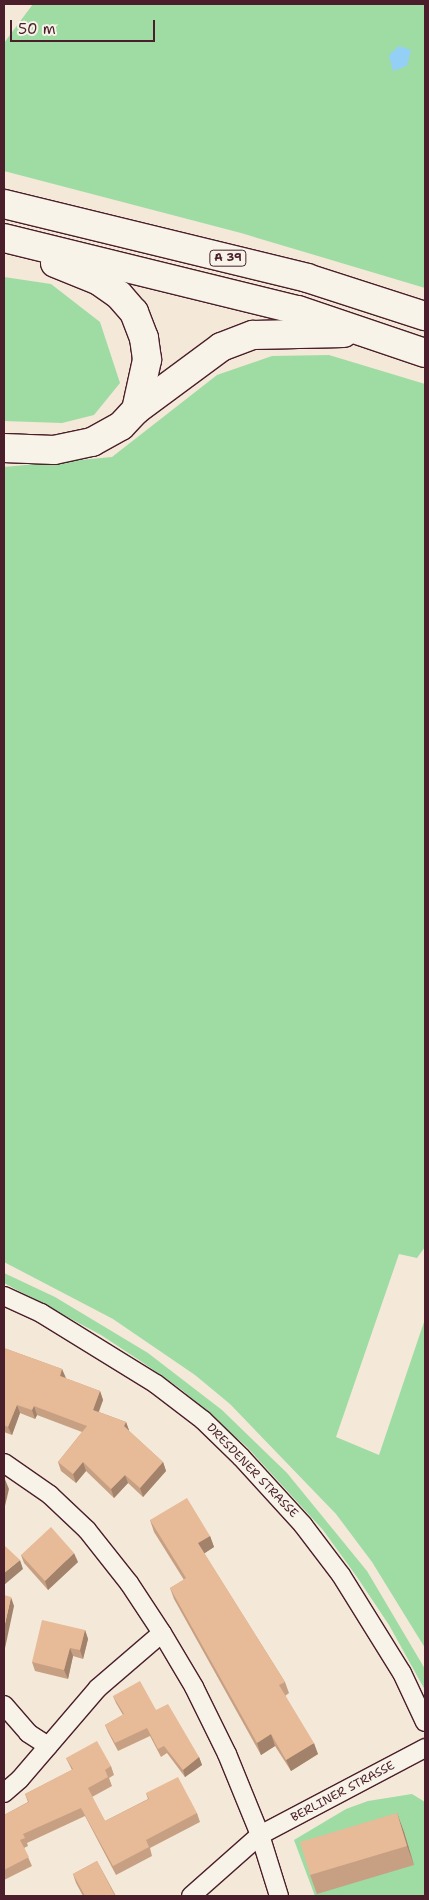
<!DOCTYPE html>
<style>
body{margin:0}
#map{position:relative;width:429px;height:1900px;overflow:hidden;background:#f4e8d8;font-family:"Shantell Sans",sans-serif}
div>[style]{position:absolute}
[style*='--x']{left:calc(var(--x)*1px);top:calc(var(--y)*1px);width:calc(var(--w)*1px);rotate:calc(var(--a)*1deg)}
.green>*{inset:0;background:#9edca4}
.water>*{inset:0;background:#94d0f5}
.roads{filter:drop-shadow(1px 0 #4a1f2b) drop-shadow(-1px 0 #4a1f2b) drop-shadow(0 1px #4a1f2b) drop-shadow(0 -1px #4a1f2b)}
.street>*{height:18px;margin:-9px;padding:0 9px;transform-origin:9px;border-radius:9px;background:#f7f3e8}
.highway>*{height:28px;margin:-14px;padding:0 14px;transform-origin:14px;border-radius:14px;background:#f7f3e8}
.wall>*{inset:0;background:#c7a083}
.shaded-wall>*{inset:0;background:#a2826a}
.building>*{inset:0;background:#e7ba98}
span{translate:-50% -50%;white-space:nowrap;text-align:center;line-height:1.15;-webkit-text-stroke:4.5px #f7f3e8;paint-order:stroke}
.shield-label span{padding:1px 4px;background:#f7f3e8;border:1px solid;border-radius:4px;-webkit-text-stroke-width:0}
.shield-label{font-size:11px;color:#4a1f2b;font-weight:700}
.street-label{font-size:12px;color:#4a1f2b}
.frame{position:absolute;inset:0;border:5px solid #4a1f2b;pointer-events:none}
.scale{position:absolute;left:10px;top:20px;width:145px;height:22px;box-sizing:border-box;border:2px solid #4a1f2b;border-top:0;padding-left:6px;font-size:15px;line-height:18px;white-space:nowrap;color:#4a1f2b;-webkit-text-stroke:4px #f7f3e8;paint-order:stroke}
</style>
<div id="map">
<div class="green">
<i style="clip-path:polygon(33px 4px,425px 4px,425px 288px,241px 233px,4px 171px,4px 43px)"></i>
<i style="clip-path:polygon(4px 277px,51px 284px,100px 322px,120px 383px,94px 415px,62px 423px,4px 421px)"></i>
<i style="clip-path:polygon(329px 355px,425px 384px,425px 1247px,417px 1258px,399px 1254px,336px 1437px,379px 1455px,425px 1319px,425px 1648px,372px 1562px,336px 1514px,230px 1404px,195px 1375px,113px 1319px,4px 1262px,4px 467px,112px 457px,217px 375px,272px 356px)"></i>
<i style="clip-path:polygon(4px 1273px,55px 1297px,148px 1353px,222px 1410px,287px 1473px,367px 1571px,425px 1669px,425px 1690px,389px 1625px,357px 1577px,323px 1530px,247px 1447px,182px 1390px,142px 1362px,101px 1335px,4px 1283px)"></i>
<i style="clip-path:polygon(412px 1794px,425px 1802px,425px 1896px,315px 1896px,294px 1840px,346px 1809px,368px 1801px)"></i>
</div>
<div class="water">
<i style="clip-path:polygon(399px 46px,411px 50px,407px 66px,393px 71px,389px 55px)"></i>
</div>
<div class="roads">
<div class="street">
<i style="--x:4;--y:1296;--w:41;--a:24.7"></i>
<i style="--x:41;--y:1313;--w:135;--a:31.7"></i>
<i style="--x:156;--y:1384;--w:59;--a:37.5"></i>
<i style="--x:203;--y:1420;--w:53;--a:44.2"></i>
<i style="--x:241;--y:1457;--w:92;--a:47.6"></i>
<i style="--x:303;--y:1525;--w:63;--a:52.8"></i>
<i style="--x:341;--y:1575;--w:115;--a:58.1"></i>
<i style="--x:402;--y:1673;--w:54;--a:64.9"></i>
<i style="--x:4;--y:1463;--w:56;--a:34.8"></i>
<i style="--x:50;--y:1495;--w:51;--a:43.4"></i>
<i style="--x:87;--y:1530;--w:68;--a:51.6"></i>
<i style="--x:129;--y:1583;--w:60;--a:56.6"></i>
<i style="--x:162;--y:1633;--w:63;--a:59.3"></i>
<i style="--x:194;--y:1687;--w:75;--a:63.8"></i>
<i style="--x:227;--y:1754;--w:87;--a:67.8"></i>
<i style="--x:260;--y:1835;--w:64;--a:72.7"></i>
<i style="--x:4;--y:1705;--w:37;--a:49"></i>
<i style="--x:28;--y:1733;--w:24;--a:33"></i>
<i style="--x:4;--y:1793;--w:21;--a:-41"></i>
<i style="--x:20;--y:1779;--w:120;--a:-49.4"></i>
<i style="--x:98;--y:1688;--w:84;--a:-40.7"></i>
<i style="--x:191;--y:1896;--w:92;--a:-41.5"></i>
<i style="--x:260;--y:1835;--w:187;--a:-27.8"></i>
</div>
<div class="highway">
<i style="--x:4;--y:204;--w:312;--a:13.7"></i>
<i style="--x:307;--y:278;--w:124;--a:17.9"></i>
<i style="--x:4;--y:238;--w:303;--a:13.8"></i>
<i style="--x:298;--y:310;--w:134;--a:18.7"></i>
<i style="--x:55;--y:263;--w:48;--a:22.2"></i>
<i style="--x:99;--y:281;--w:24;--a:35"></i>
<i style="--x:119;--y:295;--w:23;--a:49"></i>
<i style="--x:134;--y:312;--w:28;--a:69"></i>
<i style="--x:144;--y:338;--w:22;--a:82"></i>
<i style="--x:147;--y:360;--w:51;--a:102.4"></i>
<i style="--x:4;--y:448;--w:50;--a:2.3"></i>
<i style="--x:54;--y:450;--w:39;--a:-12"></i>
<i style="--x:92;--y:442;--w:33;--a:-29"></i>
<i style="--x:121;--y:426;--w:22;--a:-47"></i>
<i style="--x:136;--y:410;--w:106;--a:-36.5"></i>
<i style="--x:221;--y:347;--w:34;--a:-21"></i>
<i style="--x:253;--y:335;--w:91;--a:-1.3"></i>
</div>
</div>
<div class="wall">
<i style="clip-path:polygon(4px 1348px,62px 1369px,65px 1378px,100px 1391px,103px 1400px,99px 1412px,126px 1422px,129px 1431px,163px 1462px,166px 1471px,143px 1497px,128px 1483px,114px 1498px,86px 1471px,76px 1483px,61px 1471px,58px 1462px,82px 1432px,37px 1415px,35px 1419px,20px 1413px,12px 1435px,4px 1432px)"></i>
<i style="clip-path:polygon(150px 1520px,210px 1536px,214px 1547px,204px 1553px,285px 1682px,289px 1693px,285px 1696px,318px 1754px,291px 1771px,275px 1746px,261px 1755px,174px 1599px,170px 1588px,184px 1580px,154px 1532px)"></i>
<i style="clip-path:polygon(21px 1555px,78px 1562px,48px 1590px,24px 1563px)"></i>
<i style="clip-path:polygon(85px 1630px,88px 1639px,83px 1659px,73px 1656px,68px 1679px,35px 1671px,32px 1662px)"></i>
<i style="clip-path:polygon(113px 1696px,156px 1710px,199px 1757px,202px 1765px,185px 1777px,167px 1753px,161px 1757px,150px 1736px,118px 1751px,108px 1732px,105px 1725px,123px 1715px,116px 1703px)"></i>
<i style="clip-path:polygon(66px 1758px,111px 1766px,114px 1775px,109px 1778px,112px 1786px,92px 1797px,105px 1821px,148px 1799px,146px 1793px,197px 1813px,200px 1822px,150px 1848px,152px 1856px,116px 1875px,85px 1816px,27px 1843px,28px 1846px,24px 1848px,32px 1866px,4px 1880px,4px 1815px,28px 1802px,25px 1794px,72px 1770px)"></i>
<i style="clip-path:polygon(397px 1813px,404px 1832px,414px 1865px,317px 1894px,310px 1875px)"></i>
<i style="clip-path:polygon(97px 1861px,116px 1896px,83px 1896px,76px 1883px,73px 1874px)"></i>
</div>
<div class="shaded-wall">
<i style="clip-path:polygon(62px 1369px,66px 1378px,60px 1376px)"></i>
<i style="clip-path:polygon(100px 1391px,103px 1400px,96px 1418px,93px 1410px)"></i>
<i style="clip-path:polygon(17px 1405px,20px 1413px,12px 1435px,8px 1427px)"></i>
<i style="clip-path:polygon(34px 1406px,37px 1415px,35px 1419px,32px 1410px)"></i>
<i style="clip-path:polygon(126px 1422px,129px 1430px,127px 1435px,124px 1426px)"></i>
<i style="clip-path:polygon(83px 1462px,86px 1471px,76px 1483px,73px 1474px)"></i>
<i style="clip-path:polygon(163px 1462px,166px 1471px,143px 1497px,140px 1488px)"></i>
<i style="clip-path:polygon(125px 1475px,128px 1483px,114px 1498px,111px 1489px)"></i>
<i style="clip-path:polygon(4px 1477px,9px 1489px,4px 1510px)"></i>
<i style="clip-path:polygon(210px 1536px,214px 1547px,202px 1555px,198px 1543px)"></i>
<i style="clip-path:polygon(74px 1553px,78px 1562px,48px 1590px,45px 1581px)"></i>
<i style="clip-path:polygon(20px 1560px,23px 1569px,4px 1585px,4px 1573px)"></i>
<i style="clip-path:polygon(11px 1597px,14px 1606px,4px 1653px,4px 1628px)"></i>
<i style="clip-path:polygon(85px 1630px,88px 1639px,83px 1659px,80px 1650px)"></i>
<i style="clip-path:polygon(70px 1648px,73px 1656px,68px 1679px,64px 1670px)"></i>
<i style="clip-path:polygon(271px 1734px,275px 1746px,261px 1755px,257px 1743px)"></i>
<i style="clip-path:polygon(314px 1743px,318px 1754px,291px 1771px,286px 1760px)"></i>
<i style="clip-path:polygon(199px 1757px,202px 1765px,185px 1777px,183px 1770px)"></i>
<i style="clip-path:polygon(397px 1813px,404px 1832px,414px 1865px,407px 1846px)"></i>
</div>
<div class="building">
<i style="clip-path:polygon(4px 1348px,62px 1369px,60px 1376px,100px 1391px,93px 1410px,126px 1422px,124px 1426px,163px 1462px,140px 1488px,125px 1475px,111px 1489px,83px 1462px,73px 1474px,58px 1462px,87px 1426px,34px 1406px,32px 1410px,17px 1405px,8px 1427px,4px 1425px)"></i>
<i style="clip-path:polygon(187px 1498px,210px 1536px,198px 1543px,285px 1682px,279px 1685px,314px 1743px,286px 1760px,271px 1734px,257px 1743px,170px 1588px,186px 1578px,150px 1520px)"></i>
<i style="clip-path:polygon(51px 1527px,74px 1553px,45px 1581px,21px 1555px)"></i>
<i style="clip-path:polygon(5px 1546px,20px 1560px,4px 1573px,4px 1548px)"></i>
<i style="clip-path:polygon(4px 1595px,11px 1597px,4px 1628px)"></i>
<i style="clip-path:polygon(42px 1620px,85px 1630px,80px 1650px,70px 1648px,64px 1670px,32px 1662px)"></i>
<i style="clip-path:polygon(140px 1681px,156px 1710px,168px 1704px,199px 1757px,183px 1770px,164px 1746px,158px 1749px,147px 1728px,115px 1743px,105px 1725px,124px 1714px,113px 1696px)"></i>
<i style="clip-path:polygon(97px 1741px,111px 1766px,105px 1770px,108px 1777px,88px 1788px,105px 1821px,149px 1799px,146px 1793px,178px 1777px,197px 1813px,146px 1840px,149px 1847px,113px 1866px,81px 1808px,23px 1834px,25px 1838px,20px 1840px,29px 1857px,4px 1870px,4px 1815px,29px 1802px,25px 1794px,73px 1769px,66px 1758px)"></i>
<i style="clip-path:polygon(397px 1813px,407px 1846px,310px 1875px,300px 1842px)"></i>
<i style="clip-path:polygon(97px 1861px,115px 1896px,85px 1896px,73px 1874px)"></i>
</div>
<div class="shield-label">
<span style="left:228px;top:258px">A 39</span>
</div>
<div class="street-label">
<span style="left:252px;top:1471px;rotate:46deg">DRESDENER STRASSE</span>
<span style="left:343px;top:1792px;rotate:-28deg">BERLINER STRASSE</span>
</div>
<div class="frame"></div>
<div class="scale">50 m</div>
</div>
